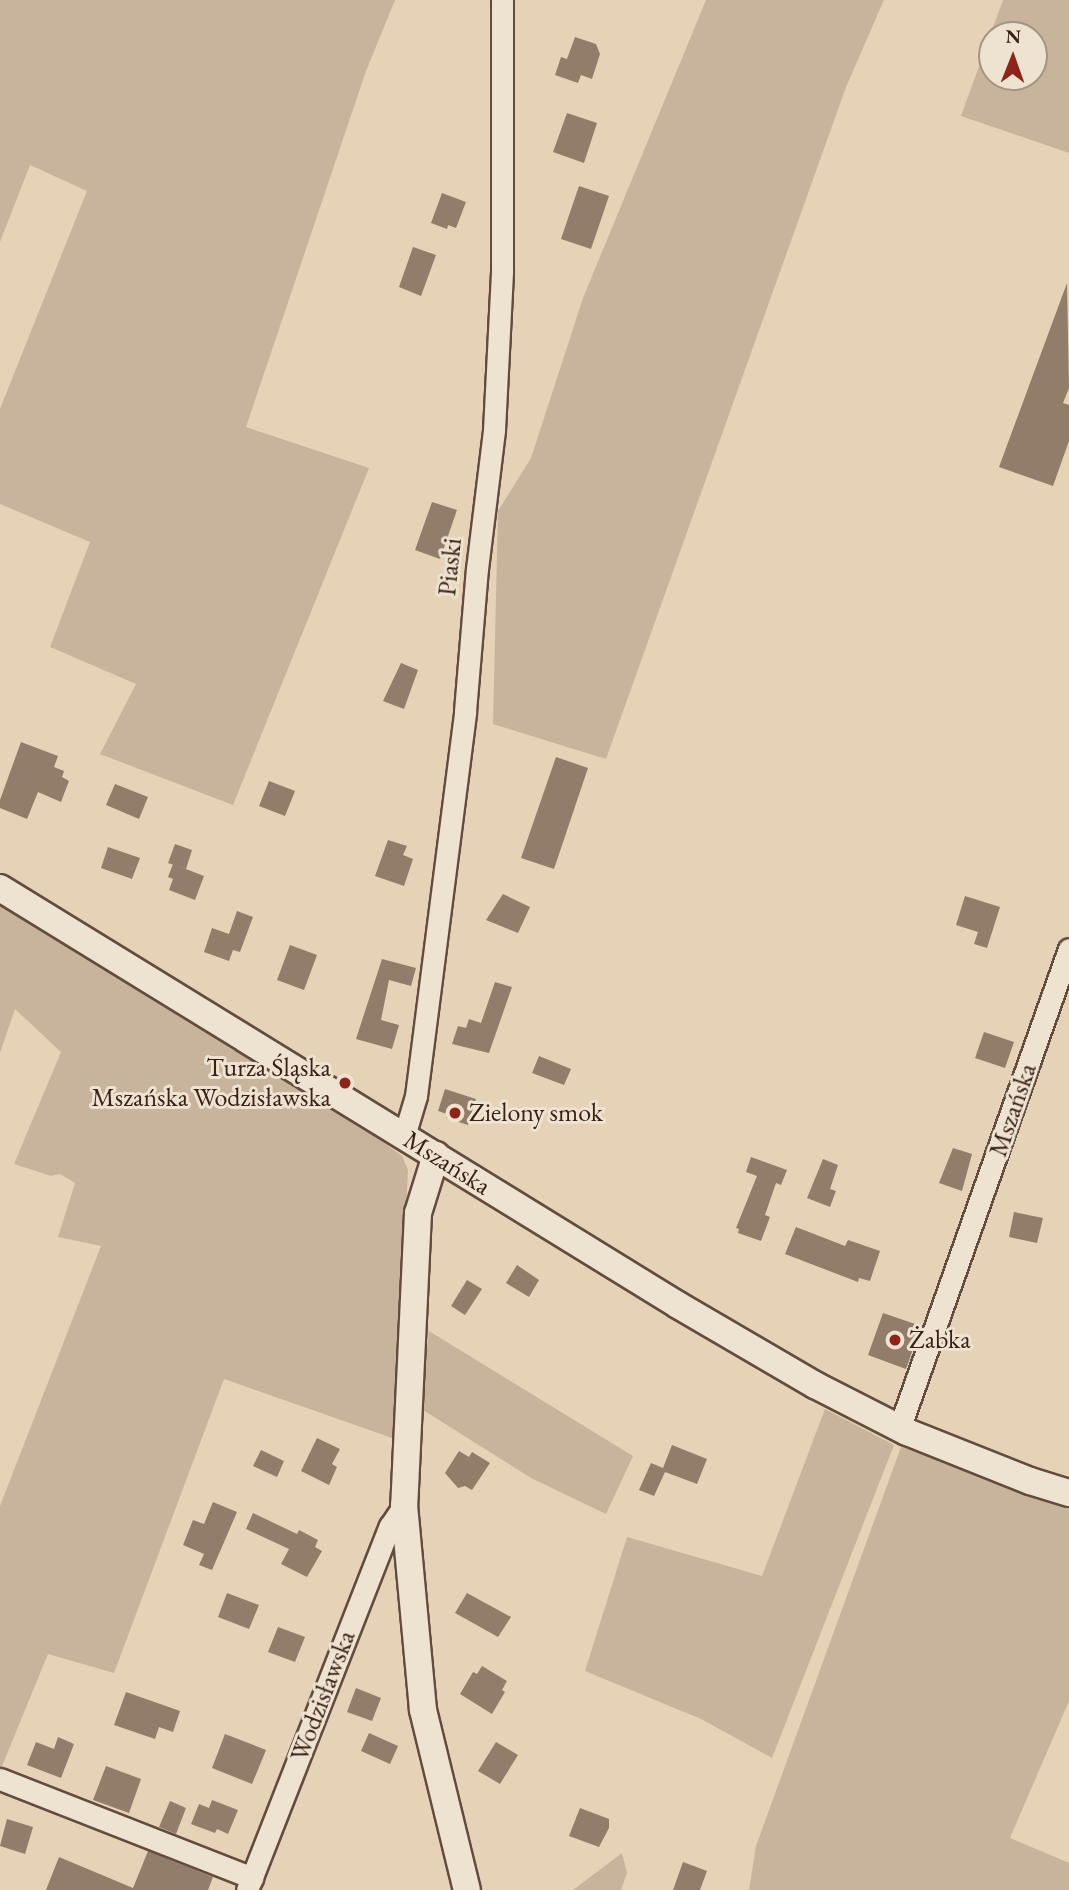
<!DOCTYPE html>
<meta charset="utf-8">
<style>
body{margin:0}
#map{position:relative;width:1069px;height:1890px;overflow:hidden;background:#e5d2b7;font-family:"EB Garamond",serif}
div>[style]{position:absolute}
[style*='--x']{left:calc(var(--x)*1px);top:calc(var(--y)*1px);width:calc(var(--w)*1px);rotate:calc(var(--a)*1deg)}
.green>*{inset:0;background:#c8b49c}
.building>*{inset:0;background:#927d6a}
.roads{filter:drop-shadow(2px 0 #634c3e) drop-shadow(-2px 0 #634c3e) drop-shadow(0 2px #634c3e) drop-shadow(0 -2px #634c3e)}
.minor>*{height:21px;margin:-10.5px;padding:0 10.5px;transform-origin:10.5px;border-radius:10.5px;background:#eee2d0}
.tertiary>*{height:26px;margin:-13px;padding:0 13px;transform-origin:13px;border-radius:13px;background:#eee2d0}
.dots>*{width:19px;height:19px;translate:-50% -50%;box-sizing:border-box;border:4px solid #eee2d0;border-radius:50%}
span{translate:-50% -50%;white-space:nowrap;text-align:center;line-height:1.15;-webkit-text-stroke:6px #eee2d0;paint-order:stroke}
.street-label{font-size:26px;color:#382016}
.poi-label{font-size:26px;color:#382016}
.right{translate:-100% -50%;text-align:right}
.left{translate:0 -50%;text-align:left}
.north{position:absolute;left:978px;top:21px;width:70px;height:70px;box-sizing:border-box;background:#eee2d0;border:2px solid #a59486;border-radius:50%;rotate:1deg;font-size:19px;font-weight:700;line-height:28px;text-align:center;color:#382016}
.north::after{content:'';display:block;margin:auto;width:24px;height:32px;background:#8f2418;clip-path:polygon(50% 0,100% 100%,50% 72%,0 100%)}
</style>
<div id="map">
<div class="green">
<i style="clip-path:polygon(0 0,395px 0,366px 71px,246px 427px,369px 468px,233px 805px,100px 754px,136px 684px,50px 647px,90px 542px,0 504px,0 409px,87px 191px,30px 165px,0 242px)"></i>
<i style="clip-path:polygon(706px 0,884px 0,846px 87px,606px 759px,493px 724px,498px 511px,531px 458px,583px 298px)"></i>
<i style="clip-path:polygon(evenodd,1003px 0,1069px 0,1069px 153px,961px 116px,1003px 0,992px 35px,1034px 35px,1034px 77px,992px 77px,992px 35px)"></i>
<i style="clip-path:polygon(0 906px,383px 1142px,402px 1156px,408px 1170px,395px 1439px,224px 1379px,114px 1673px,48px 1654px,0 1771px,0 1506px,101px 1246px,58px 1237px,75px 1183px,60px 1174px,51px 1176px,14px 1164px,61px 1052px,15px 1009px,0 1053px)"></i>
<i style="clip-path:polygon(429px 1331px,633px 1456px,606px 1514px,531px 1478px,420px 1408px)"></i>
<i style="clip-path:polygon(825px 1409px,894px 1445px,772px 1758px,701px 1719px,585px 1671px,627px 1537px,762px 1576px)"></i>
<i style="clip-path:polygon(901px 1447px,1069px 1502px,1069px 1701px,1010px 1838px,1069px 1863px,1069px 1890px,749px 1890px,756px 1846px)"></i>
<i style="clip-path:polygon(622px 1853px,627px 1873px,621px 1890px,573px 1890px)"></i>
</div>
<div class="building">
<i style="clip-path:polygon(575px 37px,596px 44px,600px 54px,592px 79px,581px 75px,578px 83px,555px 75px,561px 57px,567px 59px)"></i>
<i style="clip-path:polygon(567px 113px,597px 123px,584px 163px,553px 152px)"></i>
<i style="clip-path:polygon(579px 186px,609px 196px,591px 249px,561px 239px)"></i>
<i style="clip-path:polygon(442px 193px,466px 202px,456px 228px,448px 225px,447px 229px,431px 223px)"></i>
<i style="clip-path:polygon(413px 247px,436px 255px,421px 296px,399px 287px)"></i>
<i style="clip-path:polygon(1067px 283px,1069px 388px,1063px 403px,1069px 405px,1069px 441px,1053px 486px,999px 467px)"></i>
<i style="clip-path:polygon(432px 502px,457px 510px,440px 559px,415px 550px)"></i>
<i style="clip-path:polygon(401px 663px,418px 670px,404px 709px,383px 701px)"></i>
<i style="clip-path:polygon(21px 742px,58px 756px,54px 767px,64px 771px,62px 777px,69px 781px,61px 802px,38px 792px,27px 819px,0 808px,0 800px)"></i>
<i style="clip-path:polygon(556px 757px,588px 768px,554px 869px,521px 858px)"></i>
<i style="clip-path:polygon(269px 781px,295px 791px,285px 816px,259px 806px)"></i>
<i style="clip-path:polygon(115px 784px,148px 797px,139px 819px,106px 805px)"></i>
<i style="clip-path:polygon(388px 840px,407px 846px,403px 855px,413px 859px,404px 886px,375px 876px)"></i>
<i style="clip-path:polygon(175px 844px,192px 850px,186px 869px,168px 863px)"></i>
<i style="clip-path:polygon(108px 847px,140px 858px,132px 879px,101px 868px)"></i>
<i style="clip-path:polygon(173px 864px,204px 876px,195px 900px,169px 890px,173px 879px,168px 877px)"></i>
<i style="clip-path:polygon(503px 894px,530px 907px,518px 933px,486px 920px)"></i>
<i style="clip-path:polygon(965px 896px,1000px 907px,987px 948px,974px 944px,978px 932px,956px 925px)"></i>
<i style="clip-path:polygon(237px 911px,253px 917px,240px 952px,233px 950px,229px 961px,204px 952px,212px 928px,229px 934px)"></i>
<i style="clip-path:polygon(290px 945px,317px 955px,304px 990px,277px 980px)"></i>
<i style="clip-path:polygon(382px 959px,416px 968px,411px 986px,389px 980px,381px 1020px,399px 1025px,392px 1049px,356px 1039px)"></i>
<i style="clip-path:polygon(495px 982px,512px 987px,489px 1053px,452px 1044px,458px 1026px,466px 1028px,469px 1019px,481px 1023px)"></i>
<i style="clip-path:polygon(984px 1032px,1014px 1042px,1005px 1068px,975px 1058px)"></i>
<i style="clip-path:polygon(539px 1056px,571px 1069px,564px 1085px,532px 1073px)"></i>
<i style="clip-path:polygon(445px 1089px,476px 1099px,468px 1125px,446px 1118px,447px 1114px,438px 1111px)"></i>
<i style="clip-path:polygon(953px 1148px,972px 1154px,962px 1191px,939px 1183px)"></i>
<i style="clip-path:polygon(751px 1157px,787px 1170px,781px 1185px,776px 1183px,765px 1215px,770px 1217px,761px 1241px,738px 1233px,739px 1229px,736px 1228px,757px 1176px,746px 1172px)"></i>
<i style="clip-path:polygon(823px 1159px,838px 1165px,830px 1189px,836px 1191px,830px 1207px,807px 1198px)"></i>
<i style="clip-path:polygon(1014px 1212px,1043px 1218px,1037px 1243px,1009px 1237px)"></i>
<i style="clip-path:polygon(796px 1227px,845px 1246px,848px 1240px,880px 1251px,870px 1281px,859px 1278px,858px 1282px,785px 1254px)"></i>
<i style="clip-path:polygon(517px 1265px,539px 1280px,529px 1297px,506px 1283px)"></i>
<i style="clip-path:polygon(467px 1280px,482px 1289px,465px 1315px,451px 1306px)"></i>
<i style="clip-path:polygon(883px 1313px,921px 1326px,906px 1369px,868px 1355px)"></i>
<i style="clip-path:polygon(317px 1438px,340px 1449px,332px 1464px,337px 1467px,329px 1485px,301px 1471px)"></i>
<i style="clip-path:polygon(672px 1445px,707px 1459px,697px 1484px,665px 1472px,654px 1496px,639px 1490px,651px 1463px,663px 1468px)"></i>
<i style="clip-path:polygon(261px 1450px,284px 1461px,277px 1477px,253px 1466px)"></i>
<i style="clip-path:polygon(459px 1451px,469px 1457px,472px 1452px,490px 1463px,472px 1490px,465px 1486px,458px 1488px,445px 1473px)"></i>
<i style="clip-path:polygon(213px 1502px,237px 1512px,212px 1570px,199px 1565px,204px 1554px,183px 1545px,193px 1520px,204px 1524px)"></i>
<i style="clip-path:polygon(253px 1513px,297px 1534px,299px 1530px,318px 1540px,315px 1547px,322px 1551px,307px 1577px,281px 1564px,289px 1549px,246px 1529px)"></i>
<i style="clip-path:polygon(227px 1593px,259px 1605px,249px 1629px,218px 1617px)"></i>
<i style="clip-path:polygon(467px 1593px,511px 1617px,498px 1637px,455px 1613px)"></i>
<i style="clip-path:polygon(278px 1627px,305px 1637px,295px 1662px,268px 1652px)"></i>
<i style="clip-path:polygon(482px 1666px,507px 1681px,502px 1690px,505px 1692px,492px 1714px,460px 1694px,473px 1672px,477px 1674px)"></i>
<i style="clip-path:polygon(356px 1688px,381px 1698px,372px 1721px,347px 1712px)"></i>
<i style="clip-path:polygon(126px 1692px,180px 1711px,173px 1732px,159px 1727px,155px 1739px,114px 1725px)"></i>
<i style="clip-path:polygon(369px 1733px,398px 1746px,390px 1764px,361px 1751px)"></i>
<i style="clip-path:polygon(225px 1734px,266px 1750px,252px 1784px,212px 1768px)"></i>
<i style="clip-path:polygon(58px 1737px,74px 1744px,61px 1778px,27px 1765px,36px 1742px,54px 1749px)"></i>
<i style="clip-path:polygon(496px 1742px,518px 1755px,500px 1784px,478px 1771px)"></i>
<i style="clip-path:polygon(106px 1766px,141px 1779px,129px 1813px,93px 1800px)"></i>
<i style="clip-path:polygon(212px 1800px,238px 1810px,228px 1834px,217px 1829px,215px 1833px,191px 1824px,199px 1804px,209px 1808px)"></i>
<i style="clip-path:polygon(170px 1801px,186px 1808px,176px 1834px,159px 1827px)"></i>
<i style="clip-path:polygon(580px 1808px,609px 1819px,609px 1828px,599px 1847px,569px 1836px)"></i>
<i style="clip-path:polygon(7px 1819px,33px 1827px,25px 1854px,0 1846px)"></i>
<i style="clip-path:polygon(148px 1851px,213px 1877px,208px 1890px,46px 1890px,59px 1857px,133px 1888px)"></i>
<i style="clip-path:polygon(683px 1862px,707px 1871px,700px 1890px,673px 1890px)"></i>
</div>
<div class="roads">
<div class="minor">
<i style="--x:404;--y:1136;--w:42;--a:-73.3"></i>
<i style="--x:416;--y:1096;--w:388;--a:-82.7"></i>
<i style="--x:465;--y:711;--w:143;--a:-85.2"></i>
<i style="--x:477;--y:569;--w:140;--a:-83"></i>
<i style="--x:494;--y:430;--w:160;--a:-87.1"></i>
<i style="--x:502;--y:270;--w:270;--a:-90"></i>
<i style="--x:899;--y:1429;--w:509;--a:-70.5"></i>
<i style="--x:0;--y:1779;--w:271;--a:21.4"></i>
<i style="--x:247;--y:1890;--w:391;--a:-68.6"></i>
<i style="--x:390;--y:1526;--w:25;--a:-56"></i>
</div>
<div class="tertiary">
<i style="--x:0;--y:888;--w:796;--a:31.59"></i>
<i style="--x:678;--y:1305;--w:159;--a:30.3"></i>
<i style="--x:815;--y:1385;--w:103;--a:27.1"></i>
<i style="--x:907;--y:1432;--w:132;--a:21.7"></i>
<i style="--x:1030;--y:1481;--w:41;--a:17.1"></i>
<i style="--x:436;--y:1155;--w:61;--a:107.2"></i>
<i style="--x:418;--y:1213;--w:292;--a:92.7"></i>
<i style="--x:404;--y:1505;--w:206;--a:84.7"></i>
<i style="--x:423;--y:1710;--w:185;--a:76.3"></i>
</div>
</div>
<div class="dots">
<i style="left:345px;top:1083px;background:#8f2418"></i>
<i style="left:455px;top:1113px;background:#8f2418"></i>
<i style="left:895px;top:1340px;background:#8f2418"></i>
</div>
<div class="street-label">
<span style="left:450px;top:567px;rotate:-84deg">Piaski</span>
<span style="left:1013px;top:1110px;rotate:-71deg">Mszańska</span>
<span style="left:447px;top:1163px;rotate:32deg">Mszańska</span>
<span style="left:323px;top:1696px;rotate:-69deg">Wodzisławska</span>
</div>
<div class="poi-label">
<span class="right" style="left:331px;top:1083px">Turza Śląska<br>Mszańska Wodzisławska</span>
<span class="left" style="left:469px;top:1113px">Zielony smok</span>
<span class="left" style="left:909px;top:1340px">Żabka</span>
</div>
<div class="north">N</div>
</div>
